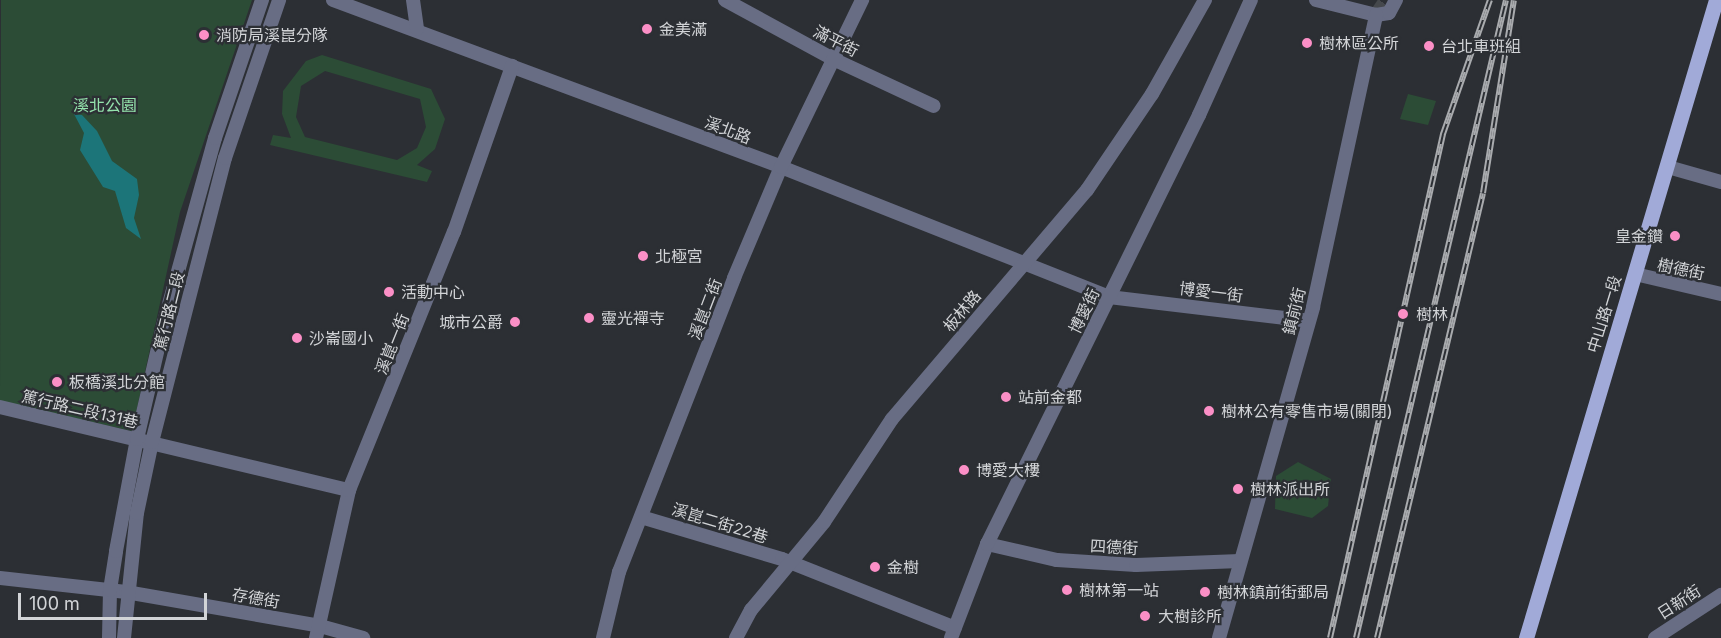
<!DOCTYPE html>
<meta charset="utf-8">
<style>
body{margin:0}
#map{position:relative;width:1721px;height:638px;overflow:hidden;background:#2c2f34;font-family:Inter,"Noto Sans TC",sans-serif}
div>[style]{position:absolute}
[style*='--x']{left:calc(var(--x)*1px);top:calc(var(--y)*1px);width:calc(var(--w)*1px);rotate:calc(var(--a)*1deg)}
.green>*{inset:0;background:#2c4c36}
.water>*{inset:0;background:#1c7579}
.minor-tunnel>*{height:14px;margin-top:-7px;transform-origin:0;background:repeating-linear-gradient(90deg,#45484c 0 14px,transparent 0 21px)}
.minor>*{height:14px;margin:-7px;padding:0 7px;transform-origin:7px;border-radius:7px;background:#686d84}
.major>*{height:15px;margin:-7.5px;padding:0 7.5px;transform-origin:7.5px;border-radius:7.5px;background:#a1aad8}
.rail>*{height:6px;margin-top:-3px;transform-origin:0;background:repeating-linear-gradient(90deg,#2c2f34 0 11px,#a9abae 0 22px);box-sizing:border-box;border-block:2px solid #a9abae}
.dots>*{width:16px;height:16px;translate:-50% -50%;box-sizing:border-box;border:3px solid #2c2f34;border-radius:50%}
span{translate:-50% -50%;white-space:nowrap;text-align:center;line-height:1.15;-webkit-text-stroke:4.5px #2c2f34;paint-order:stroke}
.poi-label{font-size:16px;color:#d2d4d7}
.left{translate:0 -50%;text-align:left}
.right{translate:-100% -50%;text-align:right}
.street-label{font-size:16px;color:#d2d4d7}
.park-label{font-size:16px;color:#94e3ac}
.scale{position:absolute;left:18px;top:593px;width:189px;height:27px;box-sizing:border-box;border:3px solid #d2d4d7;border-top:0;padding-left:8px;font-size:18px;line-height:21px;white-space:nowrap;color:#d2d4d7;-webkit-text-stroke:4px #2c2f34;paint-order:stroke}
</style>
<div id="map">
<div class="green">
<i style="clip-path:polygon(1px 0,252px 0,180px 212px,132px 431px,0 401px)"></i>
<i style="clip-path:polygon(evenodd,322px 55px,431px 89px,445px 119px,435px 149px,417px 165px,432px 171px,427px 182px,270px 145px,273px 135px,291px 138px,282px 114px,283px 91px,306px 61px,322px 55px,325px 71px,420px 99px,426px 127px,417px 148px,397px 160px,305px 137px,296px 117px,301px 86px,325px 71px)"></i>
<i style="clip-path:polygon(1408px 94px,1436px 101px,1428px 125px,1400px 119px)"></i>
<i style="clip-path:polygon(1298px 462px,1331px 479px,1328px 506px,1312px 518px,1275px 509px,1276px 476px)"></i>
</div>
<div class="water">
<i style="clip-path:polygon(74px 114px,82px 115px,97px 131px,112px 161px,137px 179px,139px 195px,134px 218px,141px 239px,126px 228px,115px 191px,103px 187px,80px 150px,84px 133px)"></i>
</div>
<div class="minor-tunnel">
<i style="--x:1376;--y:15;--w:18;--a:-56"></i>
</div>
<div class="minor">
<i style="--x:333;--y:0;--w:478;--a:20.4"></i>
<i style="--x:781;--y:167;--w:353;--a:21.6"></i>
<i style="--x:1109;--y:297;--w:201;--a:6.8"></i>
<i style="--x:413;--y:0;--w:29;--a:82"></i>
<i style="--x:725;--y:0;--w:123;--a:28.6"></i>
<i style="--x:833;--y:59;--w:111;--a:25"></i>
<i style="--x:1316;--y:0;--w:62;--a:14"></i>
<i style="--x:1376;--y:15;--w:13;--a:-9"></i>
<i style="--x:1389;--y:13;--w:15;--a:-62"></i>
<i style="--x:1668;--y:167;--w:55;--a:15.8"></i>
<i style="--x:1635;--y:274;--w:88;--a:13.1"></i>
<i style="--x:0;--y:407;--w:359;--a:13.4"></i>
<i style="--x:641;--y:517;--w:147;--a:16.6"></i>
<i style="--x:782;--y:559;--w:186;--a:21.7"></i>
<i style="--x:987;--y:544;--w:72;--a:12.9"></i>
<i style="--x:1057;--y:560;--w:79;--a:3.6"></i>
<i style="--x:1136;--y:565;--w:104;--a:-2.2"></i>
<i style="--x:0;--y:578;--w:127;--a:6.3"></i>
<i style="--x:126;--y:592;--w:197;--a:9.9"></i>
<i style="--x:320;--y:626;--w:45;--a:15.6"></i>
<i style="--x:109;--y:638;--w:48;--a:-88.8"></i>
<i style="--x:110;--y:590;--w:39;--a:-81"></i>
<i style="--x:116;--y:551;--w:114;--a:-79.4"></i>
<i style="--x:137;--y:439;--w:120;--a:-77"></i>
<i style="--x:164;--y:322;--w:191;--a:-74.5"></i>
<i style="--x:215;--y:138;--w:146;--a:-71.2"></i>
<i style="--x:124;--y:638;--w:126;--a:-84.1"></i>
<i style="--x:137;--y:513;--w:73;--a:-78.1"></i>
<i style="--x:152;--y:442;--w:293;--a:-75.6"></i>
<i style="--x:225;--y:158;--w:167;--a:-71.1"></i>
<i style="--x:316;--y:638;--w:152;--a:-77.4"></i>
<i style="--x:349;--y:490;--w:279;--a:-67.9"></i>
<i style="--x:454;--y:232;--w:176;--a:-70.7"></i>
<i style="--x:603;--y:638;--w:68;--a:-76.4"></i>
<i style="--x:619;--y:572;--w:316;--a:-68.6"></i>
<i style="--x:734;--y:278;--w:121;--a:-67.1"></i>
<i style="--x:781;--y:167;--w:186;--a:-64.1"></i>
<i style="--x:736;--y:638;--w:32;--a:-62"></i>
<i style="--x:751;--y:610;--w:114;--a:-50.3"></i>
<i style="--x:824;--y:522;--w:123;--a:-56.6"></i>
<i style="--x:892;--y:419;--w:301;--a:-49.6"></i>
<i style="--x:1087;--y:190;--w:116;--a:-55.9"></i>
<i style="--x:1152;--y:94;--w:108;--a:-60.6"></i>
<i style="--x:951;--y:638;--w:101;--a:-69"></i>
<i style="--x:987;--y:544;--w:479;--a:-63.7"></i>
<i style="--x:1199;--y:115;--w:126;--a:-65.7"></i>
<i style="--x:1219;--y:638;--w:344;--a:-74.1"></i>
<i style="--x:1313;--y:307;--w:299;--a:-77.8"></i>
<i style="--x:1655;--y:638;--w:79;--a:-33.1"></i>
</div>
<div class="major">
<i style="--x:1526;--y:638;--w:666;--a:-73.42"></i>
</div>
<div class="rail">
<i style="--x:1330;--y:638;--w:517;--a:-77.36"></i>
<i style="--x:1443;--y:134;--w:142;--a:-70.7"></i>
<i style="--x:1356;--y:638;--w:655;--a:-76.77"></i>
<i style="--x:1377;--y:638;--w:457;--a:-76.6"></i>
<i style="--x:1483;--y:193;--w:195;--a:-80.9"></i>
</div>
<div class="dots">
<i style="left:647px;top:29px;background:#fb8fc6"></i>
<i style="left:204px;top:35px;background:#fb8fc6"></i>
<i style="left:1307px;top:43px;background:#fb8fc6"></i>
<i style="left:1429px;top:46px;background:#fb8fc6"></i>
<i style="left:1675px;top:236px;background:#fb8fc6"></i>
<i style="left:643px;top:256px;background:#fb8fc6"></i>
<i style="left:389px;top:292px;background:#fb8fc6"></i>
<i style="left:1403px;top:314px;background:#fb8fc6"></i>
<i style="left:589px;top:318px;background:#fb8fc6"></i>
<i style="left:515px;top:322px;background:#fb8fc6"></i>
<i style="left:297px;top:338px;background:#fb8fc6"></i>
<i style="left:57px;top:382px;background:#fb8fc6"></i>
<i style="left:1006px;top:397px;background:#fb8fc6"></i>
<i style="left:1209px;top:411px;background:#fb8fc6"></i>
<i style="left:964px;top:470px;background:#fb8fc6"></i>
<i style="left:1238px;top:489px;background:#fb8fc6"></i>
<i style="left:875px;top:567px;background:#fb8fc6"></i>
<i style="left:1067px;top:590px;background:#fb8fc6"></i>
<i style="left:1205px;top:592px;background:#fb8fc6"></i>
<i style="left:1145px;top:616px;background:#fb8fc6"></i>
</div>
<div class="poi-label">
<span class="left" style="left:659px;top:29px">金美滿</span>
<span class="left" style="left:216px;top:35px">消防局溪崑分隊</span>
<span class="left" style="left:1319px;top:43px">樹林區公所</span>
<span class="left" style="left:1441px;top:46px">台北車班組</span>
<span class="right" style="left:1663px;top:236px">皇金鑽</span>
<span class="left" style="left:655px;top:256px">北極宮</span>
<span class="left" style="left:401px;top:292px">活動中心</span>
<span class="left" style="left:1416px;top:314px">樹林</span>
<span class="left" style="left:601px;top:318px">靈光禪寺</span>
<span class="right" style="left:503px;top:322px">城市公爵</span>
<span class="left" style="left:309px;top:338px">沙崙國小</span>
<span class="left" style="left:69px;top:382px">板橋溪北分館</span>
<span class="left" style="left:1018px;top:397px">站前金都</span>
<span class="left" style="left:1221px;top:411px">樹林公有零售市場(關閉)</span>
<span class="left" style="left:976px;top:470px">博愛大樓</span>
<span class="left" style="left:1250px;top:489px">樹林派出所</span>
<span class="left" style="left:887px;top:567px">金樹</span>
<span class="left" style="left:1079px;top:590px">樹林第一站</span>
<span class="left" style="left:1217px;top:592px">樹林鎮前街郵局</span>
<span class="left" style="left:1158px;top:616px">大樹診所</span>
</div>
<div class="street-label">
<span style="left:836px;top:41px;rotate:27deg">滿平街</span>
<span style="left:728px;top:130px;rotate:21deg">溪北路</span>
<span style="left:1681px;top:269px;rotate:12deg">樹德街</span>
<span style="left:1211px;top:292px;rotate:7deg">博愛一街</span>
<span style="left:705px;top:309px;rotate:-69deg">溪崑二街</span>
<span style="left:169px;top:311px;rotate:-76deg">篤行路二段</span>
<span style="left:962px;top:311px;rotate:-50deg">板林路</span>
<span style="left:1084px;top:311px;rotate:-64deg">博愛街</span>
<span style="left:1294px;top:311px;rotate:-76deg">鎮前街</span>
<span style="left:1604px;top:314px;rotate:-73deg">中山路一段</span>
<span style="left:392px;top:344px;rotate:-68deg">溪崑一街</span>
<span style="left:80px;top:409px;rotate:13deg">篤行路二段131巷</span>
<span style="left:720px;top:523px;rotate:17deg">溪崑二街22巷</span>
<span style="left:1114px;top:547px;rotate:3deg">四德街</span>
<span style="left:256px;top:598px;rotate:10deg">存德街</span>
<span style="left:1679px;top:602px;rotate:-33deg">日新街</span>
</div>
<div class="park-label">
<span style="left:105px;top:105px">溪北公園</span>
</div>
<div class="scale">100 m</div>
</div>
